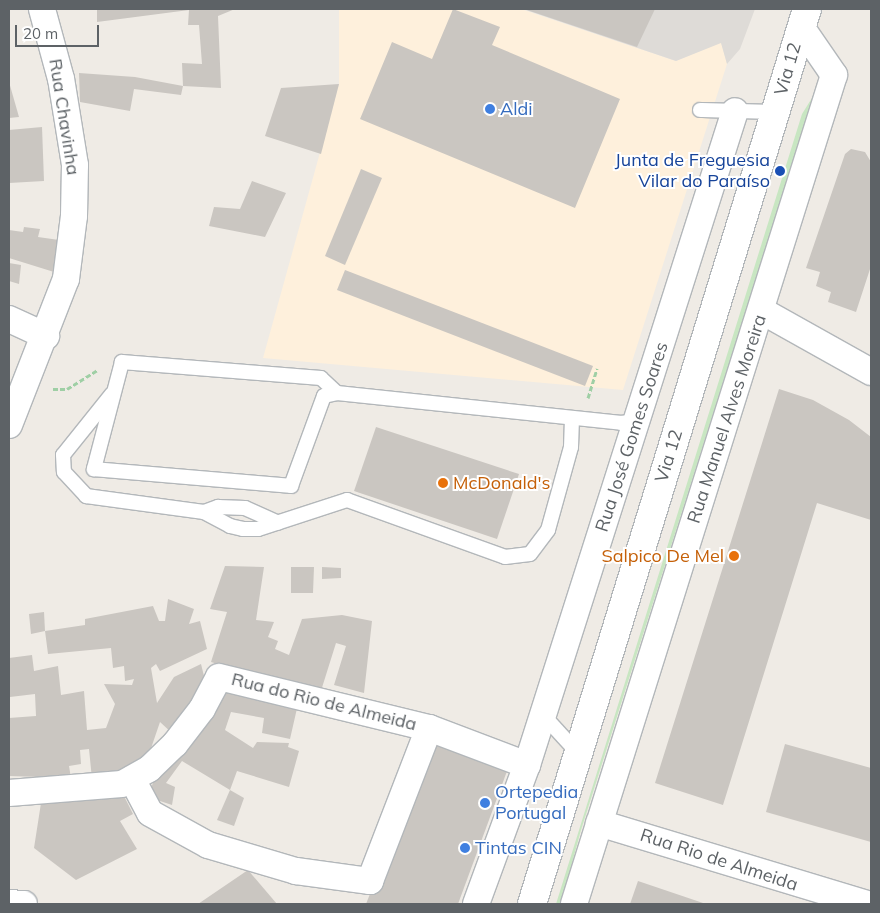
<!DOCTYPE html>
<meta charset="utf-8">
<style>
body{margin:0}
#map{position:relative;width:880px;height:913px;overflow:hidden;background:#efebe5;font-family:Mulish,sans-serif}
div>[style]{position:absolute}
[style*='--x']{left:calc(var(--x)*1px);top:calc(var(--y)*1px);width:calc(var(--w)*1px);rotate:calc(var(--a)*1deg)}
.commercial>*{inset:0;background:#fef0dc}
.industrial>*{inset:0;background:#dedbd7}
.green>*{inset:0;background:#c8e6c2}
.building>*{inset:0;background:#cac6c1}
.path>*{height:3px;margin-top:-1.5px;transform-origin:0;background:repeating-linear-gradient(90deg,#9fcfa5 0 5px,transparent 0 7.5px)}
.roads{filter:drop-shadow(1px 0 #b3b7ba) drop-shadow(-1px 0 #b3b7ba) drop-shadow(0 1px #b3b7ba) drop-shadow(0 -1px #b3b7ba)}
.lane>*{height:14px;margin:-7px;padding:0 7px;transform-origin:7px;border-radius:7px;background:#fff}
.street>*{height:26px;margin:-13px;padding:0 13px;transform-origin:13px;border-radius:13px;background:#fff}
.secondary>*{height:28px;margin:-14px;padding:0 14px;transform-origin:14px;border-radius:14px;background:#fff}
.dots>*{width:14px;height:14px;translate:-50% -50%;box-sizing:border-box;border:2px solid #fff;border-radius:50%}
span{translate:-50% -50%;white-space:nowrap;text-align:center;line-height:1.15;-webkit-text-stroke:4px #fff;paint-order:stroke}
.street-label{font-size:18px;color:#5d6266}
.shop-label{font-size:18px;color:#366cbe}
.left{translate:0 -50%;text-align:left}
.transit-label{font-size:18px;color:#164399}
.right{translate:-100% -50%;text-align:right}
.food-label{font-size:18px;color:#c56008}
.frame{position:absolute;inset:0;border:10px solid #5d6266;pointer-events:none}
.scale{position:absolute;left:15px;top:25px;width:84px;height:22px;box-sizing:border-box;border:2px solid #5d6266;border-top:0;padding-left:6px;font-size:15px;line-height:18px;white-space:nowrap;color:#5d6266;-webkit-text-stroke:4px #fff;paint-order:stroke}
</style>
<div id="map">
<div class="commercial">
<i style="clip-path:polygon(339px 9px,521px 9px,676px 61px,721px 42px,727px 64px,623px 390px,263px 358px,339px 84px)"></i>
</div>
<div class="industrial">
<i style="clip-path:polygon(755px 9px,740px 49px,727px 64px,721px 43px,676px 61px,526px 10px)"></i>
</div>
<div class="green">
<i style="clip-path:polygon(825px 77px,809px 111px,581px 830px,561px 904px,556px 904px,802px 114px)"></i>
</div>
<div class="building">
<i style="clip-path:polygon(97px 9px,235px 9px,218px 16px,221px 88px,183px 86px,182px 63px,202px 64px,199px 25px,188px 25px,189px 10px,97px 22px)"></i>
<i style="clip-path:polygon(453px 9px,500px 27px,492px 45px,620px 99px,575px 208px,360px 119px,392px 42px,432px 59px)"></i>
<i style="clip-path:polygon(524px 9px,655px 9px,637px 47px)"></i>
<i style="clip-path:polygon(79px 73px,135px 77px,183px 86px,181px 95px,134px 89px,130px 111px,80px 102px)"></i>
<i style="clip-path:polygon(9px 82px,19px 117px,9px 118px)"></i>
<i style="clip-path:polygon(339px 84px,321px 154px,265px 136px,281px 88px)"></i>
<i style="clip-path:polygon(42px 127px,44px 181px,9px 183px,9px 130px)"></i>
<i style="clip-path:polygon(851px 149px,865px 152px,871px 162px,871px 266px,856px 312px,828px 302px,831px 292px,816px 286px,820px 272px,806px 268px,845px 154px)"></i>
<i style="clip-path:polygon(361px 169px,382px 178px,345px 265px,325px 256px)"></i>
<i style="clip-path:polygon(252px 181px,286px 193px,265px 237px,209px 226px,214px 207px,240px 209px)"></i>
<i style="clip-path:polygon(24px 227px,40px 229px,38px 237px,59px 240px,54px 272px,9px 258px,9px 230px,23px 232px)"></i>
<i style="clip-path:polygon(9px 263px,21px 265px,19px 284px,9px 281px)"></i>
<i style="clip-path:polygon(345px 270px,593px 366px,585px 386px,337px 290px)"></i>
<i style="clip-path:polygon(779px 389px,813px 400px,849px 420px,871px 437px,871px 520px,817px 503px,723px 805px,655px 783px)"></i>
<i style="clip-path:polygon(376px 427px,519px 474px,497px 539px,354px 491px)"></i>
<i style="clip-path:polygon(225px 566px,264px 567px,256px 620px,274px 622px,268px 637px,278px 641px,275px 649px,289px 655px,302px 619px,342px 615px,372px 621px,364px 693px,334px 685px,346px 646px,336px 643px,320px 694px,211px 662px,227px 612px,210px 609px)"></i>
<i style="clip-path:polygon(291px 567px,314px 567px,313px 593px,291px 593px)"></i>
<i style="clip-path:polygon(322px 567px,341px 568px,341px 578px,322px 579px)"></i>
<i style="clip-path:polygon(168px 599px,194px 609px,189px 624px,200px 621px,207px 649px,160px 671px,156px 664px,151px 668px,157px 703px,174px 677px,201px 664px,204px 676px,183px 721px,173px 734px,160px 722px,147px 760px,134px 769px,92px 779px,89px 749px,80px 750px,81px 764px,69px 766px,71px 778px,9px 776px,9px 718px,36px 716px,35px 694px,10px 697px,9px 658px,32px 655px,34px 671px,58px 666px,61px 695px,84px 691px,87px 730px,106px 728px,115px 704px,104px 684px,132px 685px,134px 679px,125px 681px,124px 666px,113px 668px,111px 648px,48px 654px,45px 631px,85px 625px,85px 619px,153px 606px,159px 621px,165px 621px)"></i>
<i style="clip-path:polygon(44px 612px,45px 631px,31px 634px,29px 614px)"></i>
<i style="clip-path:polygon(219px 684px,298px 704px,290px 739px,262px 733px,264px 718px,231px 712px,225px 730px,253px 748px,257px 742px,289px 743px,288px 747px,299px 751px,289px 787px,237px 771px,230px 790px,182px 761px,166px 783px,175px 787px,172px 805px,148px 797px,156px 774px)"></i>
<i style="clip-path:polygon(433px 734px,510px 763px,458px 904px,366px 904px)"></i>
<i style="clip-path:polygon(785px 744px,871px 768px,871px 842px,766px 812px)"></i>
<i style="clip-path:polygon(121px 790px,133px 814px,120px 821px,137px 849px,76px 880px,34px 848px,41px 803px)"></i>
<i style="clip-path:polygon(230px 790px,244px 798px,234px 826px,217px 820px)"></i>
<i style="clip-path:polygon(248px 870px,277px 904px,198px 904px)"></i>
<i style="clip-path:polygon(638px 881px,706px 904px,630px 904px)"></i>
</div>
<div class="path">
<i style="--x:53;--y:389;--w:14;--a:0"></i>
<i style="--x:67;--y:389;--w:36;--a:-32"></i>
<i style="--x:588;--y:398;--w:31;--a:-73"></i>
</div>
<div class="roads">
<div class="lane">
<i style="--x:700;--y:110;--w:76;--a:1.5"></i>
<i style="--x:337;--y:393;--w:22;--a:-137"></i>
<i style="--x:321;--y:378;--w:200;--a:-175.4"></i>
<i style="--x:122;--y:362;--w:111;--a:104.7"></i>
<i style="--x:94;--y:469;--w:198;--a:4.9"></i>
<i style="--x:291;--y:486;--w:96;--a:-69.9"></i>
<i style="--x:324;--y:396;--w:13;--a:-13"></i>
<i style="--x:337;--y:393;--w:286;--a:6"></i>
<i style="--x:621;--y:423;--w:16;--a:-7"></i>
<i style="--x:112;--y:394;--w:78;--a:128.8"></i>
<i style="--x:63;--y:455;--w:17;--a:87"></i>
<i style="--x:64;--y:472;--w:33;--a:47"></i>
<i style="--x:86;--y:496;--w:119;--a:7.7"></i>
<i style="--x:204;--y:512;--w:30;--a:28"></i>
<i style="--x:230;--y:526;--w:13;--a:13"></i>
<i style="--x:243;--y:529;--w:15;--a:0"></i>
<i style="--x:258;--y:529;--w:94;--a:-18"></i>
<i style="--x:347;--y:500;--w:168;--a:19.8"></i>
<i style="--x:505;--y:557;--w:25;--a:-7"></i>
<i style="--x:530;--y:554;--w:30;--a:-53"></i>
<i style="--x:548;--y:530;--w:86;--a:-74.5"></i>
<i style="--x:571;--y:447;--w:29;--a:-88"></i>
<i style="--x:204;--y:512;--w:15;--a:-20"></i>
<i style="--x:218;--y:507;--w:27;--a:2"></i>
<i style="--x:245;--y:508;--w:36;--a:24"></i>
<i style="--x:543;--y:715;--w:52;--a:47.4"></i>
</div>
<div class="street">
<i style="--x:762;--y:311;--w:125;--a:29.2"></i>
<i style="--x:9;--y:319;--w:41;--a:24.7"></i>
<i style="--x:9;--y:425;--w:157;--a:-68.7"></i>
<i style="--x:66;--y:279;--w:64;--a:-82.8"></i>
<i style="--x:74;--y:216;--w:51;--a:-88.9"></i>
<i style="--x:75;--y:165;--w:87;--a:-99.2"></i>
<i style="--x:61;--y:79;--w:73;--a:-105.2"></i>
<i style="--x:132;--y:779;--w:38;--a:62"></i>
<i style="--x:150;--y:813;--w:66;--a:28.9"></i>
<i style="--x:208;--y:845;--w:92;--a:16.5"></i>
<i style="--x:296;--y:871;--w:75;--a:7.7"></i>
<i style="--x:370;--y:881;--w:164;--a:-68.9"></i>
<i style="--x:9;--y:793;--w:113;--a:-4.6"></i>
<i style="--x:122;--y:784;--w:31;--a:-29"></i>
<i style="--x:149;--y:769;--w:36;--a:-44"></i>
<i style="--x:175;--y:744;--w:44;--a:-52.4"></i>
<i style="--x:202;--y:709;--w:36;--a:-62"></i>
<i style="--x:219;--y:677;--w:216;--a:13.7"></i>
<i style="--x:429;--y:728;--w:105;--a:20.7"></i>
<i style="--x:599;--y:823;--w:280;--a:16.8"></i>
<i style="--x:9;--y:903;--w:15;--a:4"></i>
<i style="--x:476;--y:904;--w:148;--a:-69.9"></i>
<i style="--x:527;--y:765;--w:686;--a:-72.36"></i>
<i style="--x:574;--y:904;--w:869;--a:-72.59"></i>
<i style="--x:834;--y:75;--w:58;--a:-124.5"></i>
</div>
<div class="secondary">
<i style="--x:532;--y:904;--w:936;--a:-72.92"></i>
</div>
</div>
<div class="dots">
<i style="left:490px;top:109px;background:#3f7fe0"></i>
<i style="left:780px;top:171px;background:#1a4fb4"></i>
<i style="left:443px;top:483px;background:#e8710a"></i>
<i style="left:734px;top:556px;background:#e8710a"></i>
<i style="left:485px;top:803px;background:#3f7fe0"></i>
<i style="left:465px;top:848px;background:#3f7fe0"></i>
</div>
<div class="street-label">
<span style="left:788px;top:69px;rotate:-74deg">Via 12</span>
<span style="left:64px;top:117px;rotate:81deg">Rua Chavinha</span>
<span style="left:727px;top:419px;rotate:-72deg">Rua Manuel Alves Moreira</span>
<span style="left:632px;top:437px;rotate:-72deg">Rua José Gomes Soares</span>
<span style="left:669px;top:456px;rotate:-73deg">Via 12</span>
<span style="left:324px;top:702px;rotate:14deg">Rua do Rio de Almeida</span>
<span style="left:719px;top:860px;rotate:18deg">Rua Rio de Almeida</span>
</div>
<div class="shop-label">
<span class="left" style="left:500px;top:109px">Aldi</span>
<span class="left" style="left:495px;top:803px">Ortepedia<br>Portugal</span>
<span class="left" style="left:475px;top:848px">Tintas CIN</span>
</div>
<div class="transit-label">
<span class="right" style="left:770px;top:171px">Junta de Freguesia<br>Vilar do Paraíso</span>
</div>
<div class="food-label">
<span class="left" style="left:453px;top:483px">McDonald's</span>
<span class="right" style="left:724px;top:556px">Salpico De Mel</span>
</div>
<div class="frame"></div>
<div class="scale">20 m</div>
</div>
